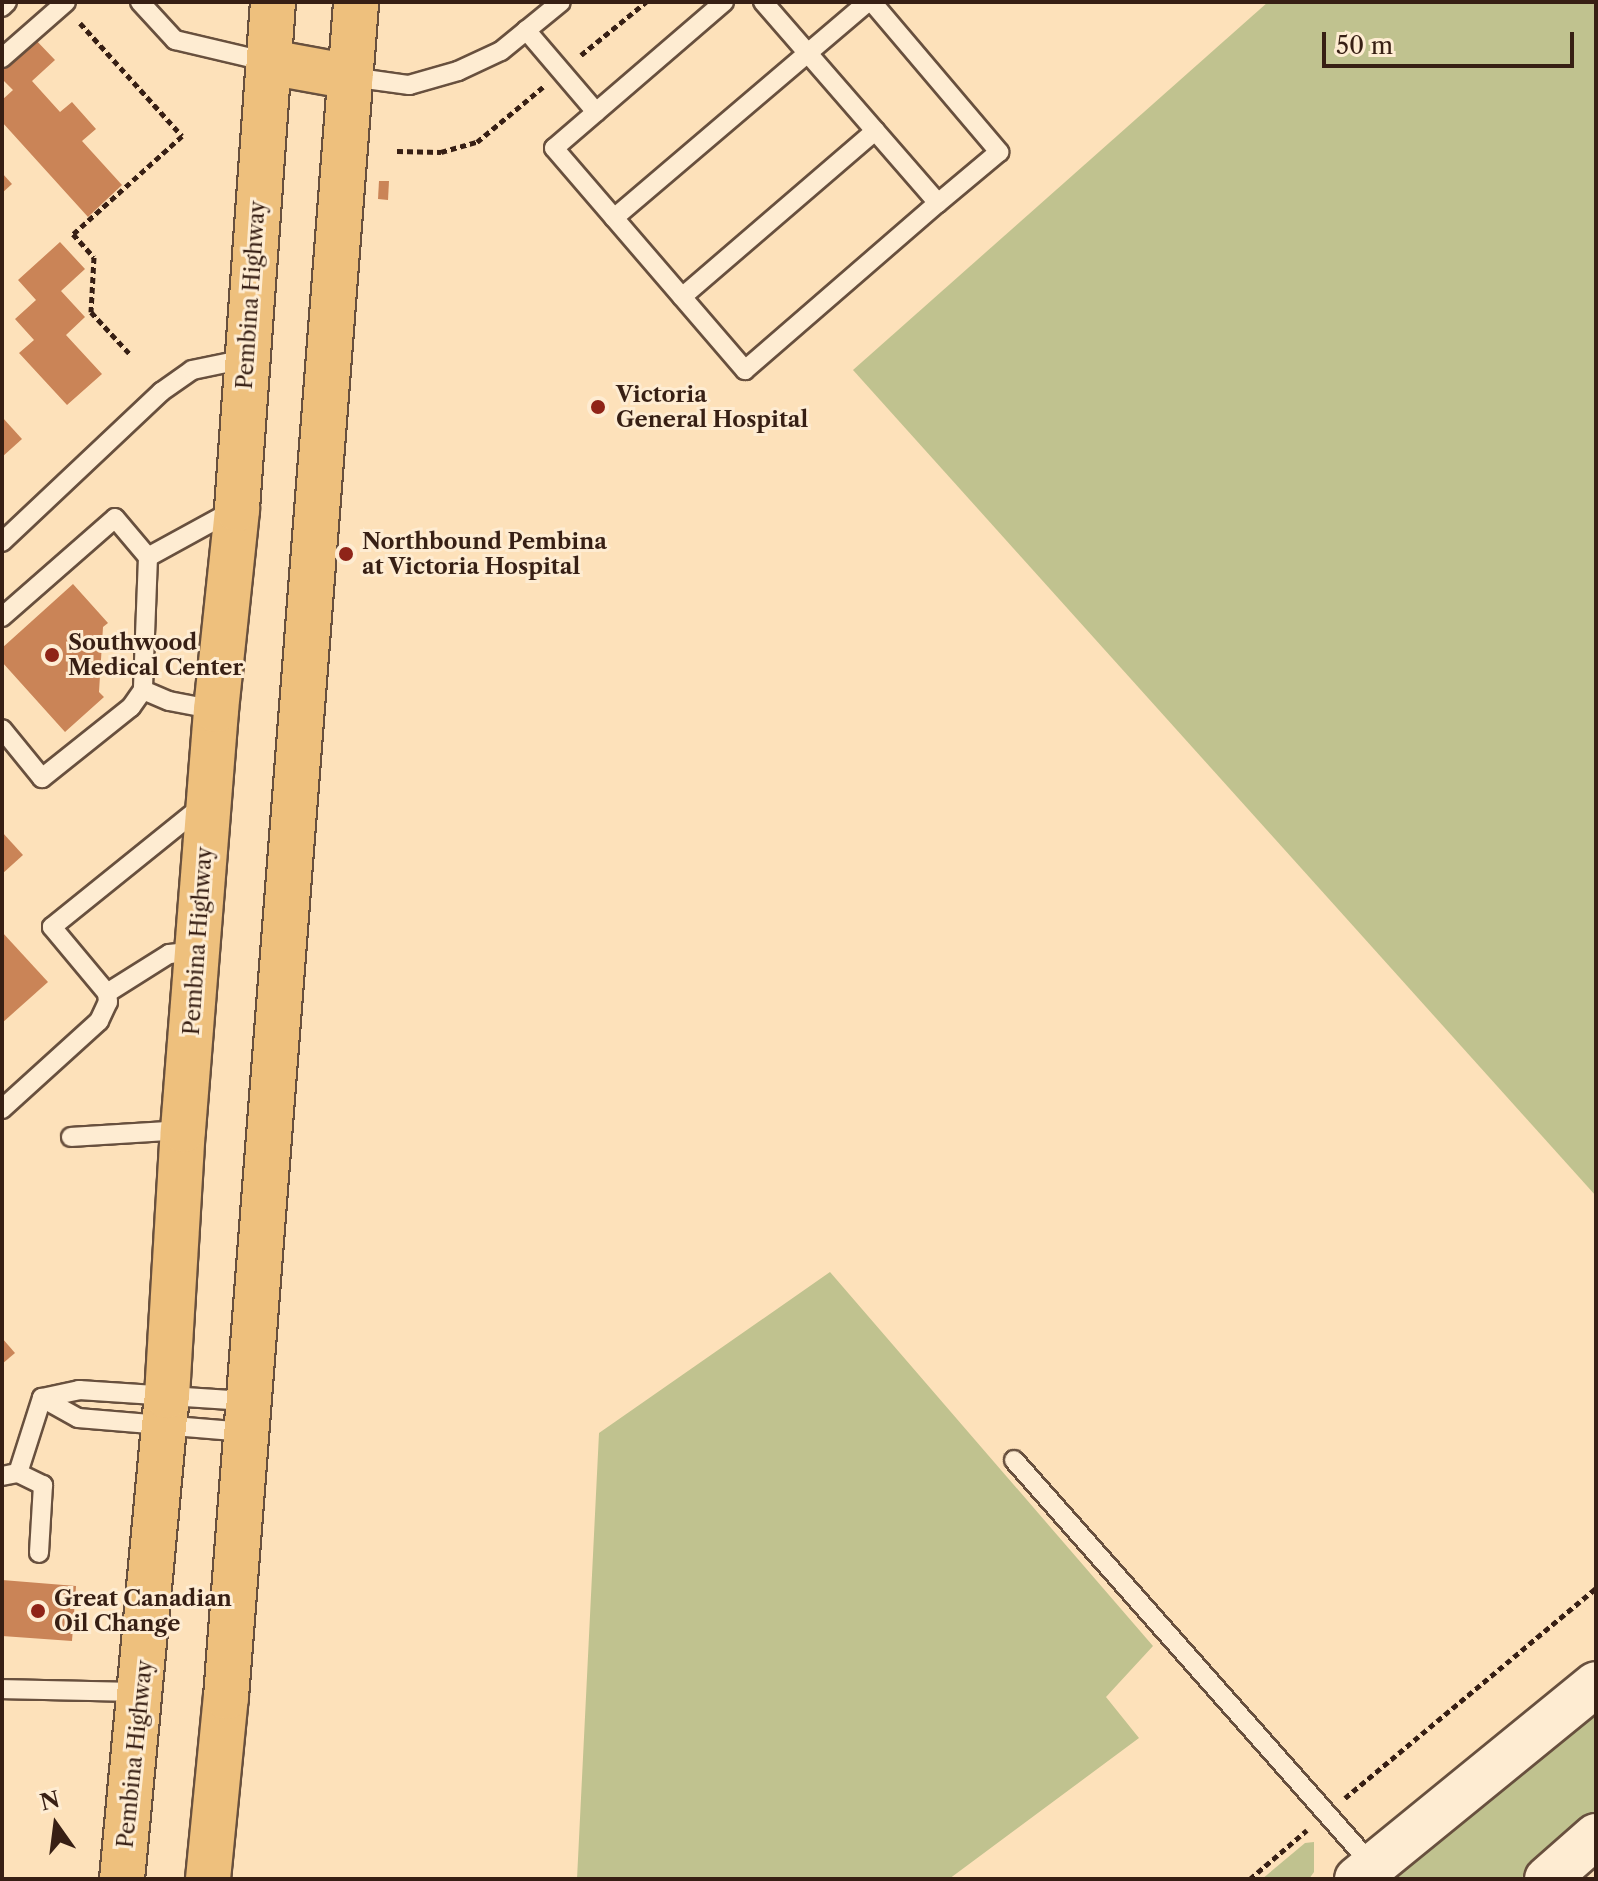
<!DOCTYPE html>
<style>
body{margin:0}
#map{position:relative;width:1598px;height:1881px;overflow:hidden;background:#fde1ba;font-family:"Libre Caslon Text",serif}
div>[style]{position:absolute}
[style*='--x']{left:calc(var(--x)*1px);top:calc(var(--y)*1px);width:calc(var(--w)*1px);rotate:calc(var(--a)*1deg)}
.green>*{inset:0;background:#c0c28f}
.building>*{inset:0;background:#ca8457}
.path>*{height:5px;margin-top:-2.5px;transform-origin:0;background:repeating-linear-gradient(90deg,#371f14 0 6px,transparent 0 10px)}
.roads{filter:drop-shadow(2px 0 #68503e) drop-shadow(-2px 0 #68503e) drop-shadow(0 2px #68503e) drop-shadow(0 -2px #68503e)}
.service>*{height:18px;margin:-9px;padding:0 9px;transform-origin:9px;border-radius:9px;background:#feecd2}
.secondary>*{height:44px;margin:-22px;padding:0 22px;transform-origin:22px;border-radius:22px;background:#feecd2}
.primary>*{height:44px;margin:-22px;padding:0 22px;transform-origin:22px;border-radius:22px;background:#eec07d}
.dots>*{width:22px;height:22px;translate:-50% -50%;box-sizing:border-box;border:4px solid #feecd2;border-radius:50%}
span{translate:-50% -50%;white-space:nowrap;text-align:center;line-height:1.15;-webkit-text-stroke:6px #feecd2;paint-order:stroke}
.street-label{font-size:22px;color:#371f14}
.poi-label{font-size:22px;color:#371f14;font-weight:700}
.left{translate:0 -50%;text-align:left}
.frame{position:absolute;inset:0;border:4px solid #371f14;pointer-events:none}
.north{position:absolute;left:16px;top:1785px;width:80px;height:80px;-webkit-text-stroke:6px #feecd2;paint-order:stroke;rotate:346deg;font-size:22px;font-weight:700;line-height:32px;text-align:center;color:#371f14}
.north::after{content:'';display:block;margin:auto;width:28px;height:36px;background:#371f14;clip-path:polygon(50% 0,100% 100%,50% 72%,0 100%)}
.scale{position:absolute;left:1322px;top:32px;width:252px;height:36px;box-sizing:border-box;border:4px solid #371f14;border-top:0;padding-left:10px;font-size:24px;line-height:28px;white-space:nowrap;color:#371f14;-webkit-text-stroke:6px #feecd2;paint-order:stroke}
</style>
<div id="map">
<div class="green">
<i style="clip-path:polygon(1268px 2px,1596px 2px,1596px 1196px,853px 370px)"></i>
<i style="clip-path:polygon(830px 1272px,1153px 1646px,1106px 1697px,1139px 1738px,949px 1879px,577px 1879px,599px 1433px)"></i>
<i style="clip-path:polygon(1596px 1707px,1596px 1811px,1520px 1879px,1386px 1879px)"></i>
<i style="clip-path:polygon(1314px 1842px,1314px 1872px,1309px 1879px,1262px 1879px,1305px 1843px)"></i>
</div>
<div class="building">
<i style="clip-path:polygon(32px 36px,55px 60px,32px 81px,60px 112px,72px 102px,96px 129px,82px 141px,122px 185px,88px 217px,2px 122px,2px 100px,13px 90px,2px 79px,2px 63px)"></i>
<i style="clip-path:polygon(2px 173px,12px 184px,2px 193px)"></i>
<i style="clip-path:polygon(379px 181px,389px 181px,388px 200px,378px 199px)"></i>
<i style="clip-path:polygon(60px 242px,85px 269px,61px 291px,85px 317px,66px 335px,102px 374px,67px 405px,19px 353px,34px 340px,15px 319px,36px 300px,18px 280px)"></i>
<i style="clip-path:polygon(2px 417px,22px 439px,2px 457px)"></i>
<i style="clip-path:polygon(73px 584px,108px 623px,103px 627px,99px 692px,104px 697px,65px 732px,2px 662px,2px 648px)"></i>
<i style="clip-path:polygon(2px 832px,23px 855px,2px 874px)"></i>
<i style="clip-path:polygon(2px 932px,48px 982px,2px 1023px)"></i>
<i style="clip-path:polygon(2px 1338px,15px 1353px,2px 1364px)"></i>
<i style="clip-path:polygon(2px 1580px,76px 1586px,72px 1641px,2px 1636px)"></i>
</div>
<div class="path">
<i style="--x:80;--y:23;--w:152;--a:47.9"></i>
<i style="--x:182;--y:136;--w:147;--a:138"></i>
<i style="--x:73;--y:234;--w:31;--a:48"></i>
<i style="--x:94;--y:257;--w:55;--a:93.1"></i>
<i style="--x:91;--y:312;--w:56;--a:47.2"></i>
<i style="--x:581;--y:55;--w:84;--a:-39.2"></i>
<i style="--x:397;--y:151;--w:44;--a:1.3"></i>
<i style="--x:441;--y:152;--w:37;--a:-16"></i>
<i style="--x:477;--y:142;--w:86;--a:-39.8"></i>
<i style="--x:1345;--y:1798;--w:327;--a:-39.9"></i>
<i style="--x:1250;--y:1879;--w:75;--a:-40.7"></i>
</div>
<div class="roads">
<div class="service">
<i style="--x:140;--y:2;--w:52;--a:47.4"></i>
<i style="--x:175;--y:40;--w:97;--a:13.2"></i>
<i style="--x:724;--y:2;--w:224;--a:139.3"></i>
<i style="--x:554;--y:148;--w:293;--a:49.3"></i>
<i style="--x:745;--y:370;--w:255;--a:-40.9"></i>
<i style="--x:938;--y:203;--w:267;--a:-131"></i>
<i style="--x:872;--y:2;--w:197;--a:49.7"></i>
<i style="--x:999;--y:152;--w:80;--a:140.1"></i>
<i style="--x:2;--y:7;--w:7;--a:-45"></i>
<i style="--x:526;--y:30;--w:108;--a:49.5"></i>
<i style="--x:2;--y:58;--w:85;--a:-41.2"></i>
<i style="--x:351;--y:77;--w:59;--a:7.9"></i>
<i style="--x:409;--y:85;--w:51;--a:-15.9"></i>
<i style="--x:458;--y:71;--w:47;--a:-24.9"></i>
<i style="--x:501;--y:51;--w:77;--a:-39.2"></i>
<i style="--x:614;--y:218;--w:333;--a:-40.4"></i>
<i style="--x:682;--y:297;--w:255;--a:-40.7"></i>
<i style="--x:2;--y:542;--w:219;--a:-43.3"></i>
<i style="--x:161;--y:392;--w:38;--a:-35"></i>
<i style="--x:192;--y:370;--w:54;--a:-11.7"></i>
<i style="--x:148;--y:557;--w:98;--a:-28.7"></i>
<i style="--x:2;--y:617;--w:150;--a:-41.2"></i>
<i style="--x:115;--y:518;--w:51;--a:49.8"></i>
<i style="--x:148;--y:557;--w:133;--a:92.2"></i>
<i style="--x:143;--y:690;--w:21;--a:125"></i>
<i style="--x:131;--y:707;--w:114;--a:141.4"></i>
<i style="--x:42;--y:778;--w:63;--a:-129.2"></i>
<i style="--x:143;--y:690;--w:28;--a:23"></i>
<i style="--x:169;--y:701;--w:48;--a:10.8"></i>
<i style="--x:197;--y:951;--w:28;--a:174"></i>
<i style="--x:169;--y:954;--w:73;--a:147.8"></i>
<i style="--x:107;--y:993;--w:86;--a:-129.8"></i>
<i style="--x:52;--y:927;--w:194;--a:-38.9"></i>
<i style="--x:2;--y:1109;--w:131;--a:-42.2"></i>
<i style="--x:99;--y:1021;--w:21;--a:-65"></i>
<i style="--x:108;--y:1002;--w:9;--a:-96"></i>
<i style="--x:71;--y:1137;--w:112;--a:-3.6"></i>
<i style="--x:42;--y:1398;--w:41;--a:29.1"></i>
<i style="--x:78;--y:1418;--w:168;--a:4.8"></i>
<i style="--x:42;--y:1398;--w:38;--a:-12"></i>
<i style="--x:79;--y:1390;--w:167;--a:3.8"></i>
<i style="--x:1014;--y:1460;--w:542;--a:48.52"></i>
<i style="--x:18;--y:1473;--w:28;--a:26"></i>
<i style="--x:43;--y:1485;--w:68;--a:93.4"></i>
<i style="--x:2;--y:1476;--w:16;--a:-11"></i>
<i style="--x:18;--y:1473;--w:79;--a:-72.3"></i>
<i style="--x:2;--y:1689;--w:137;--a:1.3"></i>
</div>
<div class="secondary">
<i style="--x:1357;--y:1879;--w:308;--a:-39.2"></i>
<i style="--x:1547;--y:1879;--w:65;--a:-41.3"></i>
</div>
<div class="primary">
<i style="--x:269;--y:62;--w:83;--a:10.4"></i>
<i style="--x:122;--y:1879;--w:485;--a:-84.7"></i>
<i style="--x:167;--y:1396;--w:266;--a:-86.6"></i>
<i style="--x:183;--y:1130;--w:421;--a:-85.5"></i>
<i style="--x:216;--y:710;--w:202;--a:-84"></i>
<i style="--x:237;--y:509;--w:508;--a:-85.94"></i>
<i style="--x:208;--y:1879;--w:183;--a:-84.4"></i>
<i style="--x:226;--y:1697;--w:1700;--a:-85.61"></i>
</div>
</div>
<div class="dots">
<i style="left:598px;top:407px;background:#8f2418"></i>
<i style="left:346px;top:554px;background:#8f2418"></i>
<i style="left:52px;top:655px;background:#8f2418"></i>
<i style="left:38px;top:1611px;background:#8f2418"></i>
</div>
<div class="street-label">
<span style="left:251px;top:295px;rotate:-86deg">Pembina Highway</span>
<span style="left:198px;top:941px;rotate:-86deg">Pembina Highway</span>
<span style="left:135px;top:1754px;rotate:-84deg">Pembina Highway</span>
</div>
<div class="poi-label">
<span class="left" style="left:616px;top:407px">Victoria<br>General Hospital</span>
<span class="left" style="left:362px;top:554px">Northbound Pembina<br>at Victoria Hospital</span>
<span class="left" style="left:68px;top:655px">Southwood<br>Medical Center</span>
<span class="left" style="left:54px;top:1611px">Great Canadian<br>Oil Change</span>
</div>
<div class="frame"></div>
<div class="north">N</div>
<div class="scale">50 m</div>
</div>
